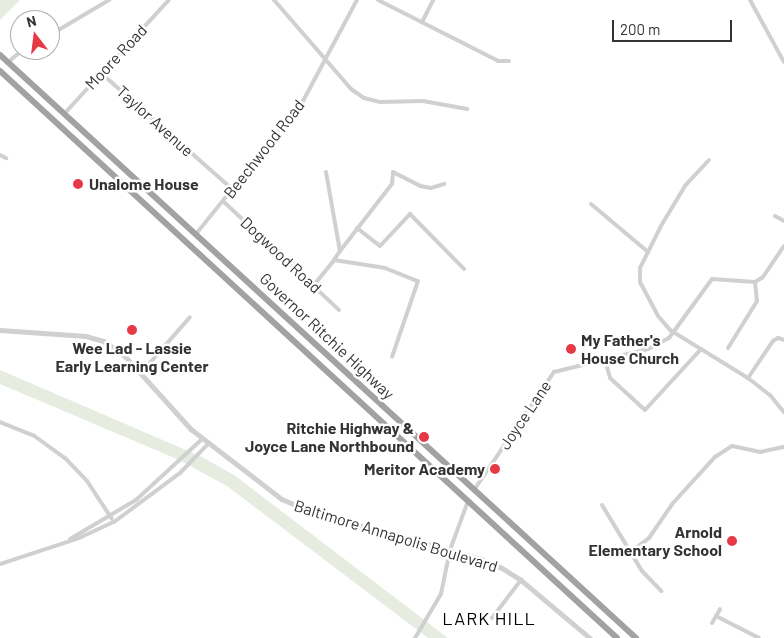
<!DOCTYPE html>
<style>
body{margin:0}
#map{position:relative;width:784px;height:638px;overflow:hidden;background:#fff;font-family:Barlow,sans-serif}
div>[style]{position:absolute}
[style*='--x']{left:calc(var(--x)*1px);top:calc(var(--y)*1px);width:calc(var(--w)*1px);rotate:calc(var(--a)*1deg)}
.green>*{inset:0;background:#e6ecdf}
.minor>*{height:4px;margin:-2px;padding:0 2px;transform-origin:2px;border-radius:2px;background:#d0d0d0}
.tertiary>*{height:4.5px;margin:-2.25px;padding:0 2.25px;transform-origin:2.25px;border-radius:2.25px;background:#d0d0d0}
.trunk>*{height:6px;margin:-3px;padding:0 3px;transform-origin:3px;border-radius:3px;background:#a2a2a2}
.dots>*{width:14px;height:14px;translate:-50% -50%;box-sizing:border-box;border:2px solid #fff;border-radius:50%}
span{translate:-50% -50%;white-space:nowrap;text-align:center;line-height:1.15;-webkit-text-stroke:5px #fff;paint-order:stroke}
.street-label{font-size:16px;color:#333}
.poi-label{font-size:16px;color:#333;font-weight:700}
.left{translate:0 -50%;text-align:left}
.right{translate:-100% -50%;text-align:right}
.neighbourhood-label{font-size:18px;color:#000;letter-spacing:1px}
.north{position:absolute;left:10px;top:10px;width:50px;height:50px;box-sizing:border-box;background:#fff;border:1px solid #adadad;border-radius:50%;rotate:345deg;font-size:14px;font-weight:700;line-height:20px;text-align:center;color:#333}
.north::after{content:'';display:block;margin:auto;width:18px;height:22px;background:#e63946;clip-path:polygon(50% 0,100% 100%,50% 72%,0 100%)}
.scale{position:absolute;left:612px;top:20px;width:120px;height:22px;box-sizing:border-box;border:2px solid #333;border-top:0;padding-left:6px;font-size:15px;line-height:18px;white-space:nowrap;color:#333;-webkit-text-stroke:4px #fff;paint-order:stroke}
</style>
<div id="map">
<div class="green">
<i style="clip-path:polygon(0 0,20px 0,0 20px)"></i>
<i style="clip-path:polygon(0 370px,202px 457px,234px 475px,448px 638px,428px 638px,227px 486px,177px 459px,0 384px)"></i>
</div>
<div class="minor">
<i style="--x:274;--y:0;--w:118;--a:49.1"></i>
<i style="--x:351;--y:89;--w:16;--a:35"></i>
<i style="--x:364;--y:98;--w:16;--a:14"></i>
<i style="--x:380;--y:102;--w:43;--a:-1.3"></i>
<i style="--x:423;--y:101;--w:45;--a:10.3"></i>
<i style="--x:378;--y:0;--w:135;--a:26.9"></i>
<i style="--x:498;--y:61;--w:11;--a:0"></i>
<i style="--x:750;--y:0;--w:71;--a:61.3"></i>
<i style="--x:422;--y:22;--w:25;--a:-63"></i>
<i style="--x:50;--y:35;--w:69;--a:-30.7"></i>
<i style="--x:8;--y:62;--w:19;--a:-39"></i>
<i style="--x:101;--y:73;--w:175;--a:41.5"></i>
<i style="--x:64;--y:114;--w:155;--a:-47.4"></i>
<i style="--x:0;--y:155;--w:7;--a:27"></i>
<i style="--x:709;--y:160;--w:35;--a:133"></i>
<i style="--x:685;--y:186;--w:47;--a:121"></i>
<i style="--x:661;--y:226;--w:47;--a:116.6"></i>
<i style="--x:640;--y:268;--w:14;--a:90"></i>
<i style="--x:640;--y:282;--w:38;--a:62"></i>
<i style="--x:658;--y:316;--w:18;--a:49"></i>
<i style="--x:670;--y:330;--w:92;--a:31.6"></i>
<i style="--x:748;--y:378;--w:28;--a:38"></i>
<i style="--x:770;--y:395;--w:22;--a:51"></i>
<i style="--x:326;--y:172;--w:80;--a:80"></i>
<i style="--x:340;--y:251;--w:11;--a:124"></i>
<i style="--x:223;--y:201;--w:159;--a:43.2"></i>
<i style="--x:591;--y:204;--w:75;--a:40.1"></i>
<i style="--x:775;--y:216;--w:10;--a:29"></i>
<i style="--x:357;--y:228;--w:29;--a:38"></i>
<i style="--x:380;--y:246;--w:44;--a:-46.8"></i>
<i style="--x:410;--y:214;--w:77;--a:45.5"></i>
<i style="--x:196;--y:234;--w:171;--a:-51.2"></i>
<i style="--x:303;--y:101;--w:115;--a:-61.9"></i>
<i style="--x:340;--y:251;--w:85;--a:-52.2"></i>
<i style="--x:392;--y:184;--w:12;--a:-85"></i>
<i style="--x:393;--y:172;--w:30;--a:27"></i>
<i style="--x:420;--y:186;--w:11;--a:10"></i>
<i style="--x:431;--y:188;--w:14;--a:-17"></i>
<i style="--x:314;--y:285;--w:32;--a:-51"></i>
<i style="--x:334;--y:260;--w:52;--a:8.9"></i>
<i style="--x:385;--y:268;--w:35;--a:22"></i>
<i style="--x:418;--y:281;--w:80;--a:108.9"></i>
<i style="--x:728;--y:348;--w:55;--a:-58.3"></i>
<i style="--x:757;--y:301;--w:19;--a:-96"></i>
<i style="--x:605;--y:360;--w:19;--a:74"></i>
<i style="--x:610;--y:378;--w:47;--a:42.4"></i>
<i style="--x:645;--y:410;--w:83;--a:-47.4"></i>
<i style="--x:141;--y:373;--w:74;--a:-48.8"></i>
<i style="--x:748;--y:378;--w:45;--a:-56"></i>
<i style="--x:773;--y:341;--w:6;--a:-31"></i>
<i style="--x:778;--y:338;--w:6;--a:18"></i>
<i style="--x:0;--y:422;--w:35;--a:22"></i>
<i style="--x:33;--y:435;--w:39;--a:36"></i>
<i style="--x:65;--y:458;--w:32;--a:46"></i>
<i style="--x:87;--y:481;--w:45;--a:56.7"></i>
<i style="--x:474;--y:490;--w:143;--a:-55.9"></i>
<i style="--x:554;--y:372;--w:97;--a:-13.7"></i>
<i style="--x:648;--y:349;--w:24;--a:-28"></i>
<i style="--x:669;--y:338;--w:73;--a:-53.9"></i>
<i style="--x:712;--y:279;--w:43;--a:4"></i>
<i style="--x:755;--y:282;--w:9;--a:-32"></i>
<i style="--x:763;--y:277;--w:37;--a:-56"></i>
<i style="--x:602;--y:505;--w:77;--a:58.8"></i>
<i style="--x:642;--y:571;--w:28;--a:46"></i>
<i style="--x:70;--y:539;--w:77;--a:-30.6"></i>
<i style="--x:136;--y:500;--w:90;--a:-42.7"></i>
<i style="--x:630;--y:552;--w:24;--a:-36"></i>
<i style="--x:649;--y:538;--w:42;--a:-55.6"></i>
<i style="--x:673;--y:503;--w:62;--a:-47.6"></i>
<i style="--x:715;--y:457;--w:20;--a:-33"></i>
<i style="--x:732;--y:446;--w:29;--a:12"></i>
<i style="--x:760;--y:452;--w:25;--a:-12"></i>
<i style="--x:0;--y:564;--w:83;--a:-18.2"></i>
<i style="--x:79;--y:538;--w:38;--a:-25"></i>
<i style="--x:114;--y:522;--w:82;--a:-36.6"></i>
<i style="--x:180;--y:473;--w:40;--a:-46"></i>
<i style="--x:716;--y:616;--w:48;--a:27.1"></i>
<i style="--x:492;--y:618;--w:48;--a:-52.7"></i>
<i style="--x:712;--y:623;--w:16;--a:-60"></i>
<i style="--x:415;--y:638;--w:51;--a:-59.4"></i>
<i style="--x:441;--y:594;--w:45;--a:-78.4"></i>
<i style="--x:450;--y:550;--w:52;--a:-69.8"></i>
</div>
<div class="tertiary">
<i style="--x:0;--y:330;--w:86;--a:4"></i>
<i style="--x:86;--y:336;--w:19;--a:16"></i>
<i style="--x:104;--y:341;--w:27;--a:36"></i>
<i style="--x:126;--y:357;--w:97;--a:47.9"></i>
<i style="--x:191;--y:429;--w:115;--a:37.6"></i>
<i style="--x:282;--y:499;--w:30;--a:24"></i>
<i style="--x:309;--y:511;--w:179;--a:15.6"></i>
<i style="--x:481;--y:559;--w:23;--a:23"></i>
<i style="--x:502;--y:568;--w:22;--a:32"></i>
<i style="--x:521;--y:580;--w:90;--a:40"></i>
</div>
<div class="trunk">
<i style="--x:0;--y:55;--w:863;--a:42.51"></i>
<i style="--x:0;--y:71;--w:838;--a:42.58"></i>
</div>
<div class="dots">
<i style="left:78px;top:184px;background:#e63946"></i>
<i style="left:132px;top:330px;background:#e63946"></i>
<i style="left:571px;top:349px;background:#e63946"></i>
<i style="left:424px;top:437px;background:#e63946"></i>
<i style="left:495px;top:469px;background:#e63946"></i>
<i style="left:732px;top:541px;background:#e63946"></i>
</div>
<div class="street-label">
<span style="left:116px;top:57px;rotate:-47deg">Moore Road</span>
<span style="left:155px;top:121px;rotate:42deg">Taylor Avenue</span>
<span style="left:264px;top:149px;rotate:-52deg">Beechwood Road</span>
<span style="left:281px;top:255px;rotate:43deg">Dogwood Road</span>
<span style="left:327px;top:336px;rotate:43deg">Governor Ritchie Highway</span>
<span style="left:525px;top:415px;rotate:-56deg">Joyce Lane</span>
<span style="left:396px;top:536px;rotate:17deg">Baltimore Annapolis Boulevard</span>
</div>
<div class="poi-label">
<span class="left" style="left:89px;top:184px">Unalome House</span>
<span class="left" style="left:581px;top:349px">My Father's<br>House Church</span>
<span style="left:132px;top:357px">Wee Lad - Lassie<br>Early Learning Center</span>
<span class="right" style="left:414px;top:437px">Ritchie Highway &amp;<br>Joyce Lane Northbound</span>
<span class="right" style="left:485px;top:469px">Meritor Academy</span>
<span class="right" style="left:722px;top:541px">Arnold<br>Elementary School</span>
</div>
<div class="neighbourhood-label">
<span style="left:489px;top:618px">LARK HILL</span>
</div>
<div class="north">N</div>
<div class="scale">200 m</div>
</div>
